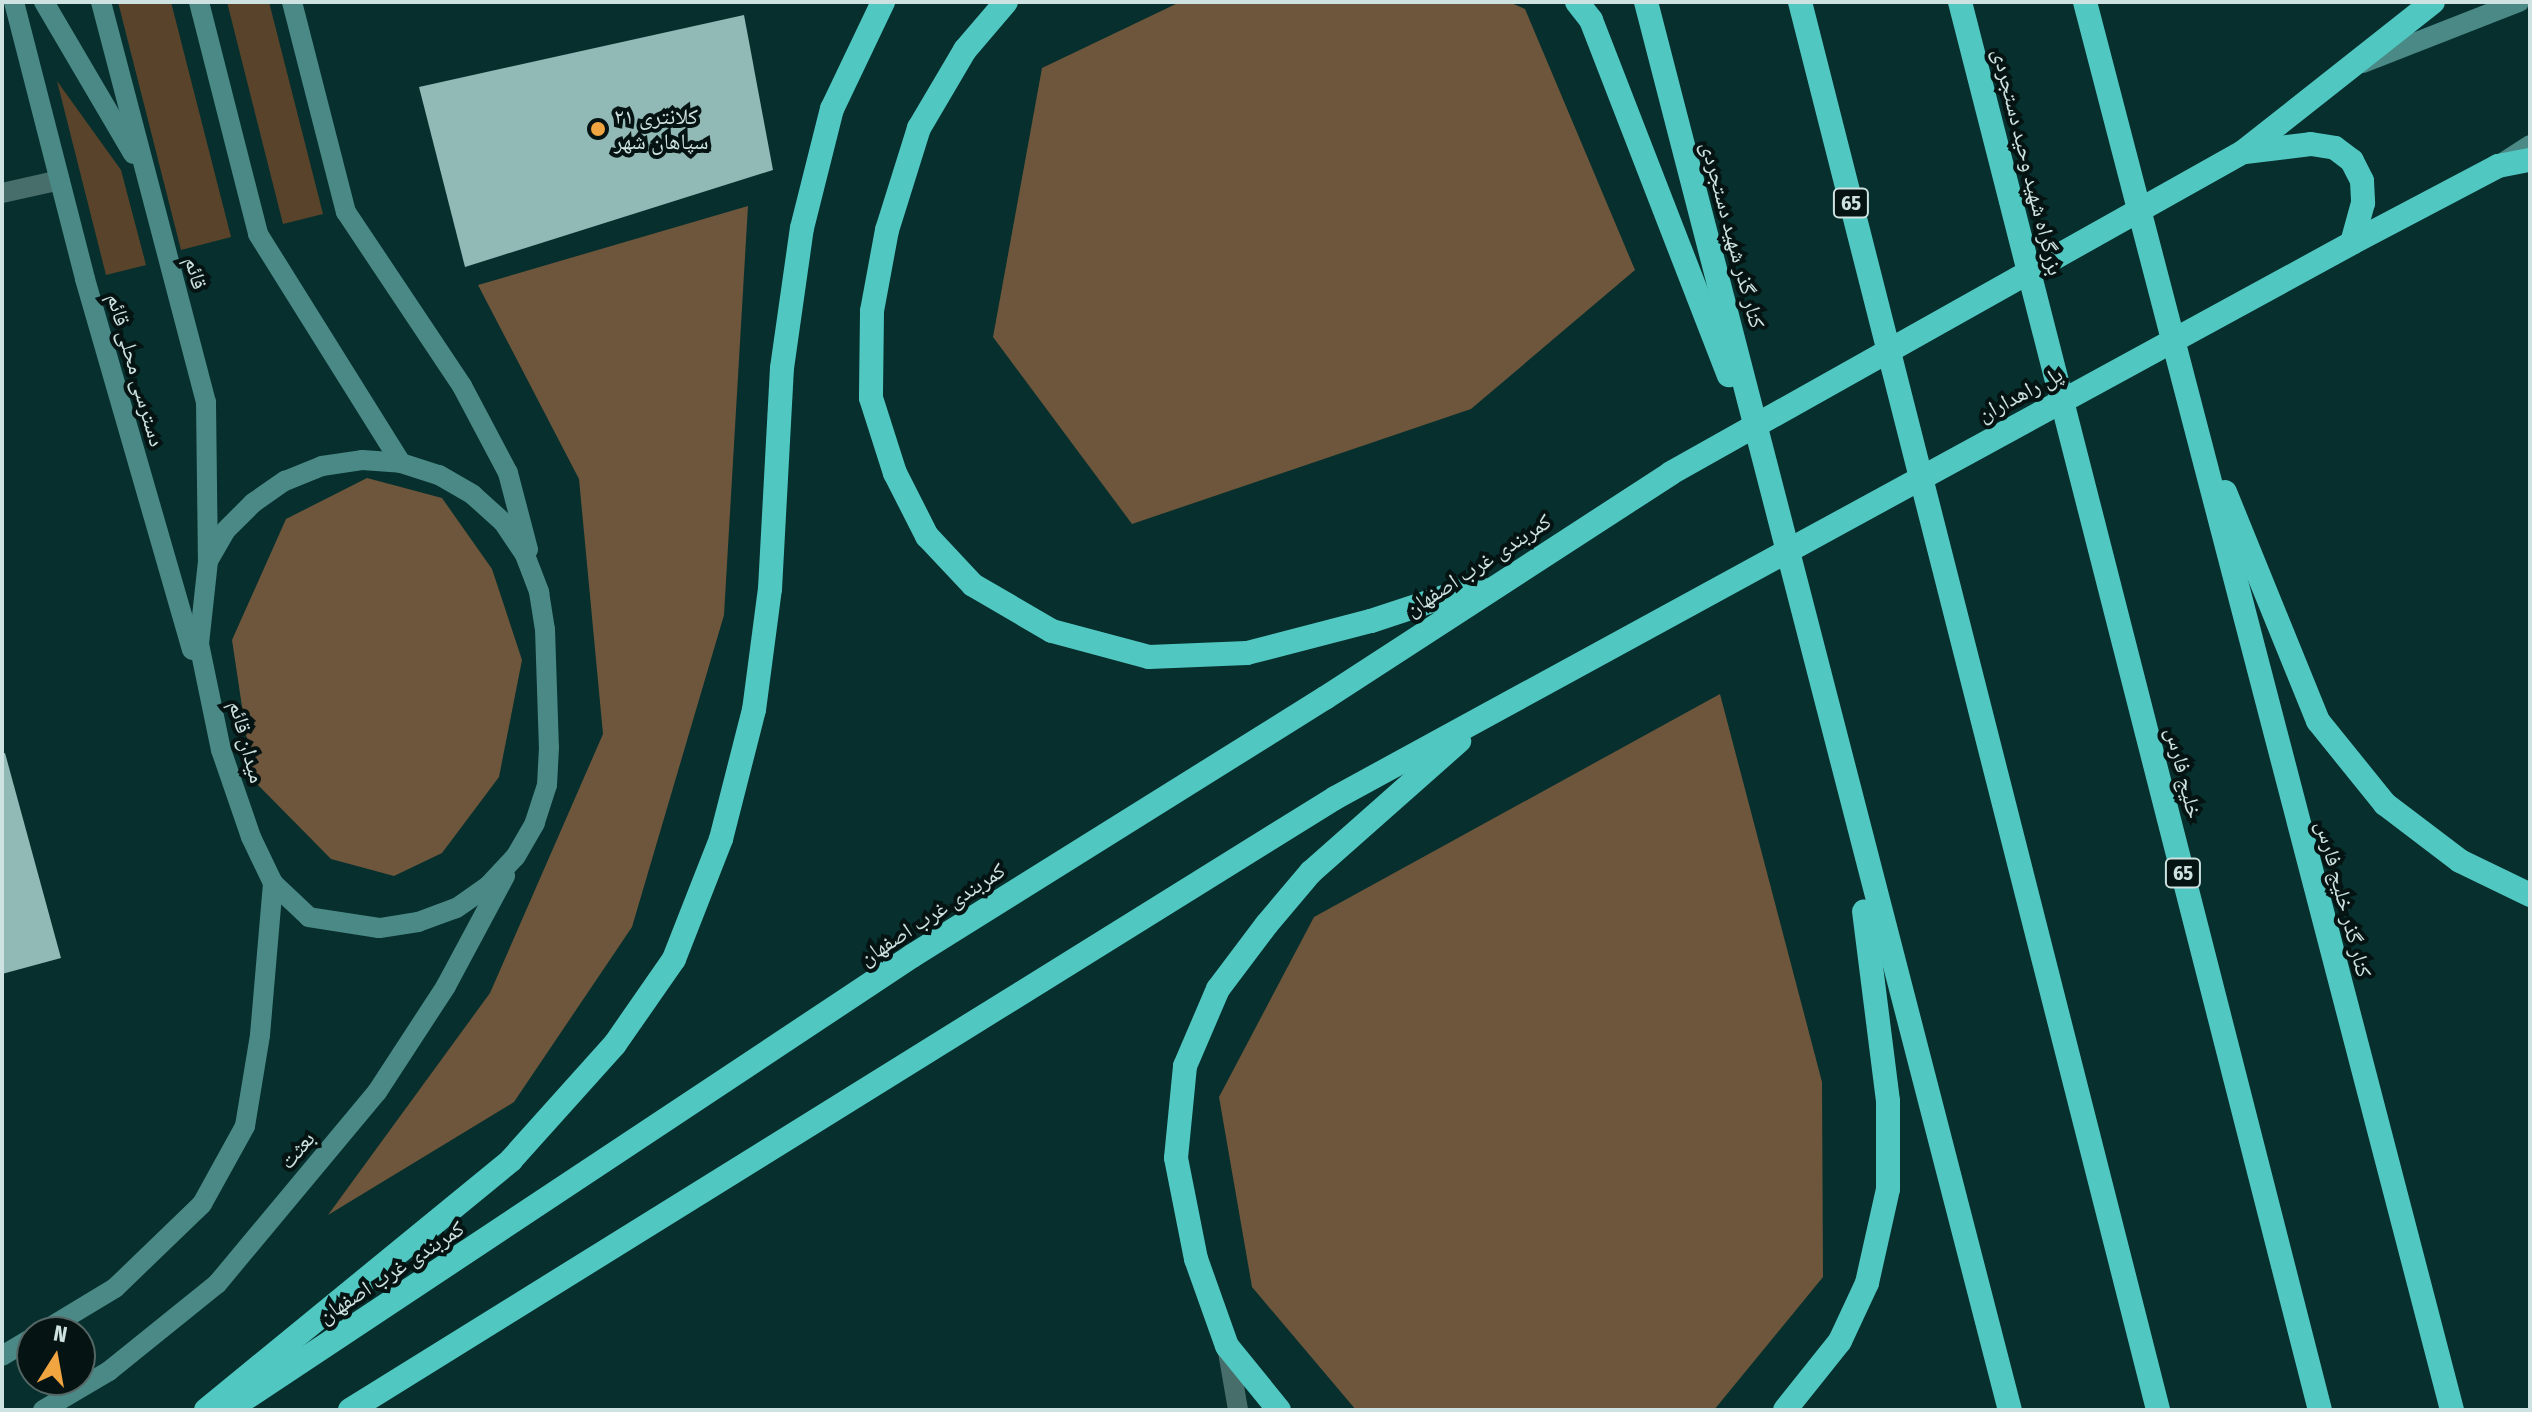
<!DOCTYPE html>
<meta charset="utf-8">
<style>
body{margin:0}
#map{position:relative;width:2532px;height:1412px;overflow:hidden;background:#062f2d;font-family:"Fira Sans Condensed","Noto Naskh Arabic",sans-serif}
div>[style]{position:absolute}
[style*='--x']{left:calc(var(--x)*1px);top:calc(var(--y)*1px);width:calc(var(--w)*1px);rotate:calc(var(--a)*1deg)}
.green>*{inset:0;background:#59442b}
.forest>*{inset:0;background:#6d563b}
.building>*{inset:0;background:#91b9b6}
.lane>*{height:20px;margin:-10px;padding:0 10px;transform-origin:10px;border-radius:10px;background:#486e6c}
.street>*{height:20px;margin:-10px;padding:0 10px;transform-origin:10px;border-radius:10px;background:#486e6c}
.secondary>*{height:20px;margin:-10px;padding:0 10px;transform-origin:10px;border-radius:10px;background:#4a8986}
.highway>*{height:24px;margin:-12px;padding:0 12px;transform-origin:12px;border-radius:12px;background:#50c7c1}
.dots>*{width:22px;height:22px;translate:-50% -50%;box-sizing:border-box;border:4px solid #051413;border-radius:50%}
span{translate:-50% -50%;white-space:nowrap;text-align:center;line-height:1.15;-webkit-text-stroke:8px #051413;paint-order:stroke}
.shield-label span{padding:2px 6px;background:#051413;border:2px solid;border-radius:6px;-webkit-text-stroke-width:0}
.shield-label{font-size:20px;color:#cee3e1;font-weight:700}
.poi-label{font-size:22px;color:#cee3e1}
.left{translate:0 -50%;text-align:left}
.street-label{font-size:22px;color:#cee3e1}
.frame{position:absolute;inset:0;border:4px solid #cee3e1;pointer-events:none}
.north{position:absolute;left:16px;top:1316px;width:80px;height:80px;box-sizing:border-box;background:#051413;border:2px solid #556765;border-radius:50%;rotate:11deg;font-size:22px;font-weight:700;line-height:32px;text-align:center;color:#cee3e1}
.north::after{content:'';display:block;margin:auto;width:28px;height:36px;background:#f1a540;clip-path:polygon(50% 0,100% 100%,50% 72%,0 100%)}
</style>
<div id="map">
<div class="green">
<i style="clip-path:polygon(118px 2px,171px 2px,231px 237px,181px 250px)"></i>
<i style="clip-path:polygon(227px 2px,269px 2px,323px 214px,283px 224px)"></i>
<i style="clip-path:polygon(57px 81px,121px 170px,146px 265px,106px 275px)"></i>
</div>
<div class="forest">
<i style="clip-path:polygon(1180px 2px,1509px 2px,1525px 9px,1635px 270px,1471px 409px,1132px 524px,993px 337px,1042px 68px)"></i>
<i style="clip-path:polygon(748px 206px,724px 615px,632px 927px,514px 1102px,328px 1215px,490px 993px,603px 734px,579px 479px,478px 285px)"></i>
<i style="clip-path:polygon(367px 478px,442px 498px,492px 569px,522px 660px,499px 777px,442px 853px,394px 876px,331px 859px,253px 780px,232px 640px,286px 519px)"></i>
<i style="clip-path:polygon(1720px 694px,1822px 1082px,1823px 1277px,1714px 1410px,1356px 1410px,1252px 1287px,1219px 1097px,1314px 917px)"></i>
</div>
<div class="building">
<i style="clip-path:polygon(744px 15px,773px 170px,465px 267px,419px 87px)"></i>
<i style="clip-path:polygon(5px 753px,61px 958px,2px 974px,2px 754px)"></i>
</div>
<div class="lane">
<i style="--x:1227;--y:1346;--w:65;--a:80.2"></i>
</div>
<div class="street">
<i style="--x:2;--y:193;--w:59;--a:-12.6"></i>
</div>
<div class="secondary">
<i style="--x:14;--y:2;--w:286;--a:75.6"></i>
<i style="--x:85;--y:279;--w:386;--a:73.9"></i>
<i style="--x:44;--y:2;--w:176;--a:59.6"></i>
<i style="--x:101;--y:2;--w:414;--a:75.3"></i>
<i style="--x:206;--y:402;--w:159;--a:89.3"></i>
<i style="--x:199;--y:2;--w:239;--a:75.7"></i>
<i style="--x:258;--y:234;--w:270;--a:58"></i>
<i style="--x:292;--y:2;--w:217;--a:75.6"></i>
<i style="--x:346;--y:212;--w:209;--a:56.3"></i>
<i style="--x:462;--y:386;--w:98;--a:62.1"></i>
<i style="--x:508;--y:473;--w:79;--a:75.3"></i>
<i style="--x:2363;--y:63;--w:168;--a:-21.4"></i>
<i style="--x:2501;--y:164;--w:35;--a:-33"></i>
<i style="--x:362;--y:460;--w:39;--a:4"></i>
<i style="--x:401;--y:463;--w:40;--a:18"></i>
<i style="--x:439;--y:475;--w:39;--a:30"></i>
<i style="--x:473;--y:495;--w:40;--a:42"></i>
<i style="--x:503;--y:522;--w:40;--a:56"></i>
<i style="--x:525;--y:555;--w:40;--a:69"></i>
<i style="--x:539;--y:592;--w:37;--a:81"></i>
<i style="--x:545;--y:629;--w:118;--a:88.1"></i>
<i style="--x:549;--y:747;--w:38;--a:93"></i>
<i style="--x:547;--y:785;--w:40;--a:108"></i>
<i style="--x:535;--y:823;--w:39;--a:120"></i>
<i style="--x:515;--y:857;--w:40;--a:133"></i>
<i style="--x:488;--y:886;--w:39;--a:145"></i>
<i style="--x:456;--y:908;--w:40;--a:159.8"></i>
<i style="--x:418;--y:922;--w:39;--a:171"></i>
<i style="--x:379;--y:928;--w:71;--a:-171.1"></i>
<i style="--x:309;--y:917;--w:50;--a:-136.6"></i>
<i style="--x:273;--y:883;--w:51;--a:-115.6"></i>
<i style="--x:251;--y:837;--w:92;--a:-109"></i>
<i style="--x:221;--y:750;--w:108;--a:-101.7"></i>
<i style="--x:199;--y:644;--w:83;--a:-83.8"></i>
<i style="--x:208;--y:561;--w:34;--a:-60"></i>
<i style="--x:225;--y:531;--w:40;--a:-45"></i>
<i style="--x:253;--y:503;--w:39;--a:-35"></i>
<i style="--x:285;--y:481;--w:40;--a:-22"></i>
<i style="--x:322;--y:466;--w:40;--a:-8.5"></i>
<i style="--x:42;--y:1332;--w:85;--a:-31.1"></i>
<i style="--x:115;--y:1288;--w:121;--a:-44"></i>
<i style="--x:202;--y:1204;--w:89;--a:-61.1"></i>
<i style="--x:245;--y:1126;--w:92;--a:-80.6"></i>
<i style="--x:260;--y:1035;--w:153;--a:-85.1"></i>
<i style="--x:2;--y:1356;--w:35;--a:-31"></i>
<i style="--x:43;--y:1410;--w:77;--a:-30.6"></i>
<i style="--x:109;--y:1371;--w:139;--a:-38.9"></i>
<i style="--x:217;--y:1284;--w:250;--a:-50.2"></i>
<i style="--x:377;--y:1092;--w:126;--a:-56.9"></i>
<i style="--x:446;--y:986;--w:125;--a:-61.8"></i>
</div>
<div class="highway">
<i style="--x:1006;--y:2;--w:63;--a:130.5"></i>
<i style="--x:965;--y:50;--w:91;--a:120.5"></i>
<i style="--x:919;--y:128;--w:107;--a:107.4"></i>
<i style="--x:887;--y:230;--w:82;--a:100.5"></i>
<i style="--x:872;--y:311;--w:87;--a:90.7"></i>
<i style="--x:871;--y:398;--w:79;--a:72.3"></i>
<i style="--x:895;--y:473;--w:71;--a:63.1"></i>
<i style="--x:927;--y:536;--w:67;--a:46.8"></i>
<i style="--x:973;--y:585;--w:91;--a:30.2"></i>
<i style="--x:1052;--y:631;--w:100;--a:15"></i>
<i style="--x:1149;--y:657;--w:98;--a:-2.3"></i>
<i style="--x:1247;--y:653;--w:128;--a:-14.5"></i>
<i style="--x:1371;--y:621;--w:112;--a:-18.3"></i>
<i style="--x:1577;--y:2;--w:23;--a:52"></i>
<i style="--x:1591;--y:20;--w:381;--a:68.8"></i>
<i style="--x:1646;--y:2;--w:1454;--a:75.51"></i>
<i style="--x:1800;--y:2;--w:1453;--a:75.73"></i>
<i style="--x:1960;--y:2;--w:1453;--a:75.66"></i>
<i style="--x:2085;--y:2;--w:1455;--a:75.39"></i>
<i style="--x:2245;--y:152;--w:66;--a:-6.9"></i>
<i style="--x:2311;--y:144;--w:24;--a:9"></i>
<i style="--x:2335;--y:148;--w:21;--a:37"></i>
<i style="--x:2352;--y:161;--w:22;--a:63"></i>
<i style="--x:2362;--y:181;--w:22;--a:87"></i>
<i style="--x:2363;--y:203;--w:41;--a:105.4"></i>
<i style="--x:2225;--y:492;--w:247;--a:67.9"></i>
<i style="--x:2318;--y:721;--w:107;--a:51.1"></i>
<i style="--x:2385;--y:804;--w:94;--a:37.2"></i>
<i style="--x:2460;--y:861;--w:78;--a:25.9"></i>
<i style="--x:206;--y:1410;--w:394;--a:-39.3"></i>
<i style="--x:511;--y:1160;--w:156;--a:-48.1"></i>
<i style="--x:615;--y:1044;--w:103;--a:-55.2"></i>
<i style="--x:674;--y:959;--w:129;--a:-68.6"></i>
<i style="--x:721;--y:839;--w:133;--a:-75.7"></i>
<i style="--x:754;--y:710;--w:122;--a:-82.5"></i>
<i style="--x:770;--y:589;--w:221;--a:-86.9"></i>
<i style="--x:782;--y:368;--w:141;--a:-81.9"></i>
<i style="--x:802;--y:228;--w:123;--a:-75.9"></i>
<i style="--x:832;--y:109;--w:119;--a:-64.5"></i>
<i style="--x:228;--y:1410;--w:821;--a:-33.57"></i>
<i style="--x:912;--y:956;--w:487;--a:-32"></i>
<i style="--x:1325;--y:698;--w:413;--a:-33"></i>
<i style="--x:1671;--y:473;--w:656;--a:-29.3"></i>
<i style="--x:2243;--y:152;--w:242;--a:-38.3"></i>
<i style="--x:350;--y:1410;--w:1160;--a:-31.85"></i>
<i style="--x:1335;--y:798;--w:1159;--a:-28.62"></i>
<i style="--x:2352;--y:243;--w:165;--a:-27.8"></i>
<i style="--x:2498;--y:166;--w:33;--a:-11"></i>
<i style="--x:1279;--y:1410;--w:82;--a:-129.1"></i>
<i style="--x:1227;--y:1346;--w:92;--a:-109.6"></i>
<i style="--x:1196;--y:1259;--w:103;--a:-101.2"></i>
<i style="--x:1176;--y:1158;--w:92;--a:-84.4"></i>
<i style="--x:1185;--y:1066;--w:84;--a:-66.8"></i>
<i style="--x:1218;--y:989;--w:81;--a:-53"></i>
<i style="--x:1267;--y:924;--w:68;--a:-49.8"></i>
<i style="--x:1311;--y:872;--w:198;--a:-41.5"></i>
<i style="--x:1785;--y:1410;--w:88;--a:-51.4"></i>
<i style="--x:1840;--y:1341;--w:64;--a:-65"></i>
<i style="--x:1867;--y:1283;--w:96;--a:-77.4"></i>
<i style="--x:1888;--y:1189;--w:88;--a:-90"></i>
<i style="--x:1888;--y:1101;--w:191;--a:-97.2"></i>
</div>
<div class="dots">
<i style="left:598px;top:129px;background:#f1a540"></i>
</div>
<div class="shield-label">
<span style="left:1851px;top:203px">65</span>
<span style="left:2183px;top:873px">65</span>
</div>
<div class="poi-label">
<span class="left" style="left:614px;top:129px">کلانتری ۲۱<br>سپاهان شهر</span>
</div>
<div class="street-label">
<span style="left:2028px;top:162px;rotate:76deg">بزرگراه شهید وحید دستجردی</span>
<span style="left:1733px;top:235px;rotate:75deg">کنار گذر شهید دستجردی</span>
<span style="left:196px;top:273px;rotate:75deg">قائم</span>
<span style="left:136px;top:370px;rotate:74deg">دسترسی محلی قائم</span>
<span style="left:2020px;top:394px;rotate:-28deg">پل راهداران</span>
<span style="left:1478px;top:565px;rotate:-33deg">کمربندی غرب اصفهان</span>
<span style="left:247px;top:742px;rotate:75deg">میدان قائم</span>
<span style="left:2184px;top:773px;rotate:76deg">خلیج فارس</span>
<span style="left:2344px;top:899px;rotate:75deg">کنار گذر خلیج فارس</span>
<span style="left:932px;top:914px;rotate:-33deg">کمربندی غرب اصفهان</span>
<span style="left:297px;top:1150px;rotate:-50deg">بعثت</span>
<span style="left:391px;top:1272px;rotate:-33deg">کمربندی غرب اصفهان</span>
</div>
<div class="frame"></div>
<div class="north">N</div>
</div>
